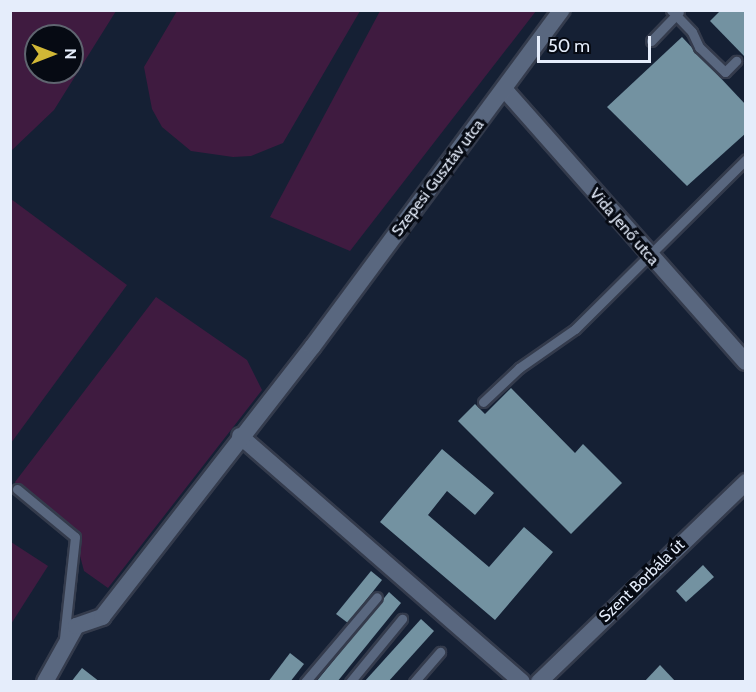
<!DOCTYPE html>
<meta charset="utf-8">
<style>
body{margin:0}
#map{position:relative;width:756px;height:692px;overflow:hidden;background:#152034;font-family:Cabin,sans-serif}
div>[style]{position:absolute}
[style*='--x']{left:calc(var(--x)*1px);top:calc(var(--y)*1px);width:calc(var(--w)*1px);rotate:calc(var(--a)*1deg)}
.green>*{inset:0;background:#3f1b40}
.building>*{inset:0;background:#7392a1}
.roads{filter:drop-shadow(2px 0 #343b4c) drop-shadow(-2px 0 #343b4c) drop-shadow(0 2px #343b4c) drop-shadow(0 -2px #343b4c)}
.service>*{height:9px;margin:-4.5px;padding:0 4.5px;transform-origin:4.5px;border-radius:4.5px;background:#59677f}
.minor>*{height:16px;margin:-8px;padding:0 8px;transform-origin:8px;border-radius:8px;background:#59677f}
.tertiary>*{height:16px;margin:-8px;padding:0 8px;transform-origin:8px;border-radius:8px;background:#59677f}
span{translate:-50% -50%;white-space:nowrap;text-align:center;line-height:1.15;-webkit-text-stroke:6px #060a13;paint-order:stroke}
.street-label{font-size:16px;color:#e5edfb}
.frame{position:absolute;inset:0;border:12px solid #e5edfb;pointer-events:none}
.north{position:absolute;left:24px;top:24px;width:60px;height:60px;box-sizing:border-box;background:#060a13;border:2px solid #5f6570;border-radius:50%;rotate:90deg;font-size:16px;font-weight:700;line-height:24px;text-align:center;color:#e5edfb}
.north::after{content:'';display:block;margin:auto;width:21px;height:27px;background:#d1b736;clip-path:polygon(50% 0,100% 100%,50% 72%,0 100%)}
.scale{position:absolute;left:537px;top:36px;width:114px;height:27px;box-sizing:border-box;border:3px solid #e5edfb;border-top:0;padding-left:8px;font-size:18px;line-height:21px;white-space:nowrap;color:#e5edfb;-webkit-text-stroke:4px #060a13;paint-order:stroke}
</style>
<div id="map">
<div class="green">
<i style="clip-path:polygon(evenodd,11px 10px,116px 11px,54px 110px,11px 151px,11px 10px,36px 36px,72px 36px,72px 72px,36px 72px,36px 36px)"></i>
<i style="clip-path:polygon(177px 11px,177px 10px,360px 11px,283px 143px,251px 156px,233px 157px,191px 151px,162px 127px,152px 109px,144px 67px)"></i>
<i style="clip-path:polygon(380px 11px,536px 11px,350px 251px,270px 217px)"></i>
<i style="clip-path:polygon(11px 199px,127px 285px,11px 443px)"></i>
<i style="clip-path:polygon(156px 297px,247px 360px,262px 390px,108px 588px,84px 571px,75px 537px,17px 489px,15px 482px)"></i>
<i style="clip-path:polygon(11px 542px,48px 566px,11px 624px)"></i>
</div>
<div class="building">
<i style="clip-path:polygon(721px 10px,746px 10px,746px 58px,710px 21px)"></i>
<i style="clip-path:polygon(682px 37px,746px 105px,746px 133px,687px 186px,607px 107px)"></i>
<i style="clip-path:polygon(511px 388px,575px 453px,583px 444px,622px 483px,571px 534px,458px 421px,475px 404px,485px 414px)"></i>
<i style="clip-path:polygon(442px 449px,494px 493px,475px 515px,447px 491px,428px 515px,489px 567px,524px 527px,553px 552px,495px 620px,380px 522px)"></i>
<i style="clip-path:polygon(703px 565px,714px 577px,686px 602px,676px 591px)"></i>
<i style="clip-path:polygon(371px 571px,382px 580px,348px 623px,336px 614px)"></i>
<i style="clip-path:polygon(389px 592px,401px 603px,337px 682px,316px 682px)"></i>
<i style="clip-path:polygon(421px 619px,434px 631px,388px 682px,364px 682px)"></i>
<i style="clip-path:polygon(290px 653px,304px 664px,290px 682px,268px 682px)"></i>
<i style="clip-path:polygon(660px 665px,676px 682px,644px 682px)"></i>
<i style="clip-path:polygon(82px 668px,100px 682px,71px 682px)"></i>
</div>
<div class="roads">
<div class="service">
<i style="--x:671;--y:10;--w:30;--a:46"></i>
<i style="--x:692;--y:32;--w:17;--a:65"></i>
<i style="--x:699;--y:47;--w:36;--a:44"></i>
<i style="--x:725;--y:72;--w:16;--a:-45"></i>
<i style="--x:651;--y:41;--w:40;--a:-46"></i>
<i style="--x:483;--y:402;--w:50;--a:-43.4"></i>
<i style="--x:519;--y:368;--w:68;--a:-34.9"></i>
<i style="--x:575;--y:329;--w:241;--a:-44.8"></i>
<i style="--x:17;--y:489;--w:75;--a:39.6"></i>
<i style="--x:75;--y:537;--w:102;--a:96.2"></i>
<i style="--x:305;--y:682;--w:111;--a:-49.7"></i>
<i style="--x:350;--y:682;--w:82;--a:-50.5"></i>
<i style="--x:414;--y:682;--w:40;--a:-49"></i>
</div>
<div class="minor">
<i style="--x:505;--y:90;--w:363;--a:48.5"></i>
<i style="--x:240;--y:436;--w:374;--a:41.1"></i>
<i style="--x:45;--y:682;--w:64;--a:-61"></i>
<i style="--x:76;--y:626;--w:28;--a:-19"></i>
<i style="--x:102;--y:617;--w:343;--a:-52.1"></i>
<i style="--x:313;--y:346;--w:418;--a:-53.5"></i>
</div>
<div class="tertiary">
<i style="--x:539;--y:682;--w:288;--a:-44"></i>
</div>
</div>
<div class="street-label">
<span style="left:438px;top:178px;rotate:-53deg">Szepesi Gusztáv utca</span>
<span style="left:624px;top:227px;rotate:49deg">Vida Jenő utca</span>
<span style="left:642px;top:581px;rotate:-44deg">Szent Borbála út</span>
</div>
<div class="frame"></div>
<div class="north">N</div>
<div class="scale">50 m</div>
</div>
